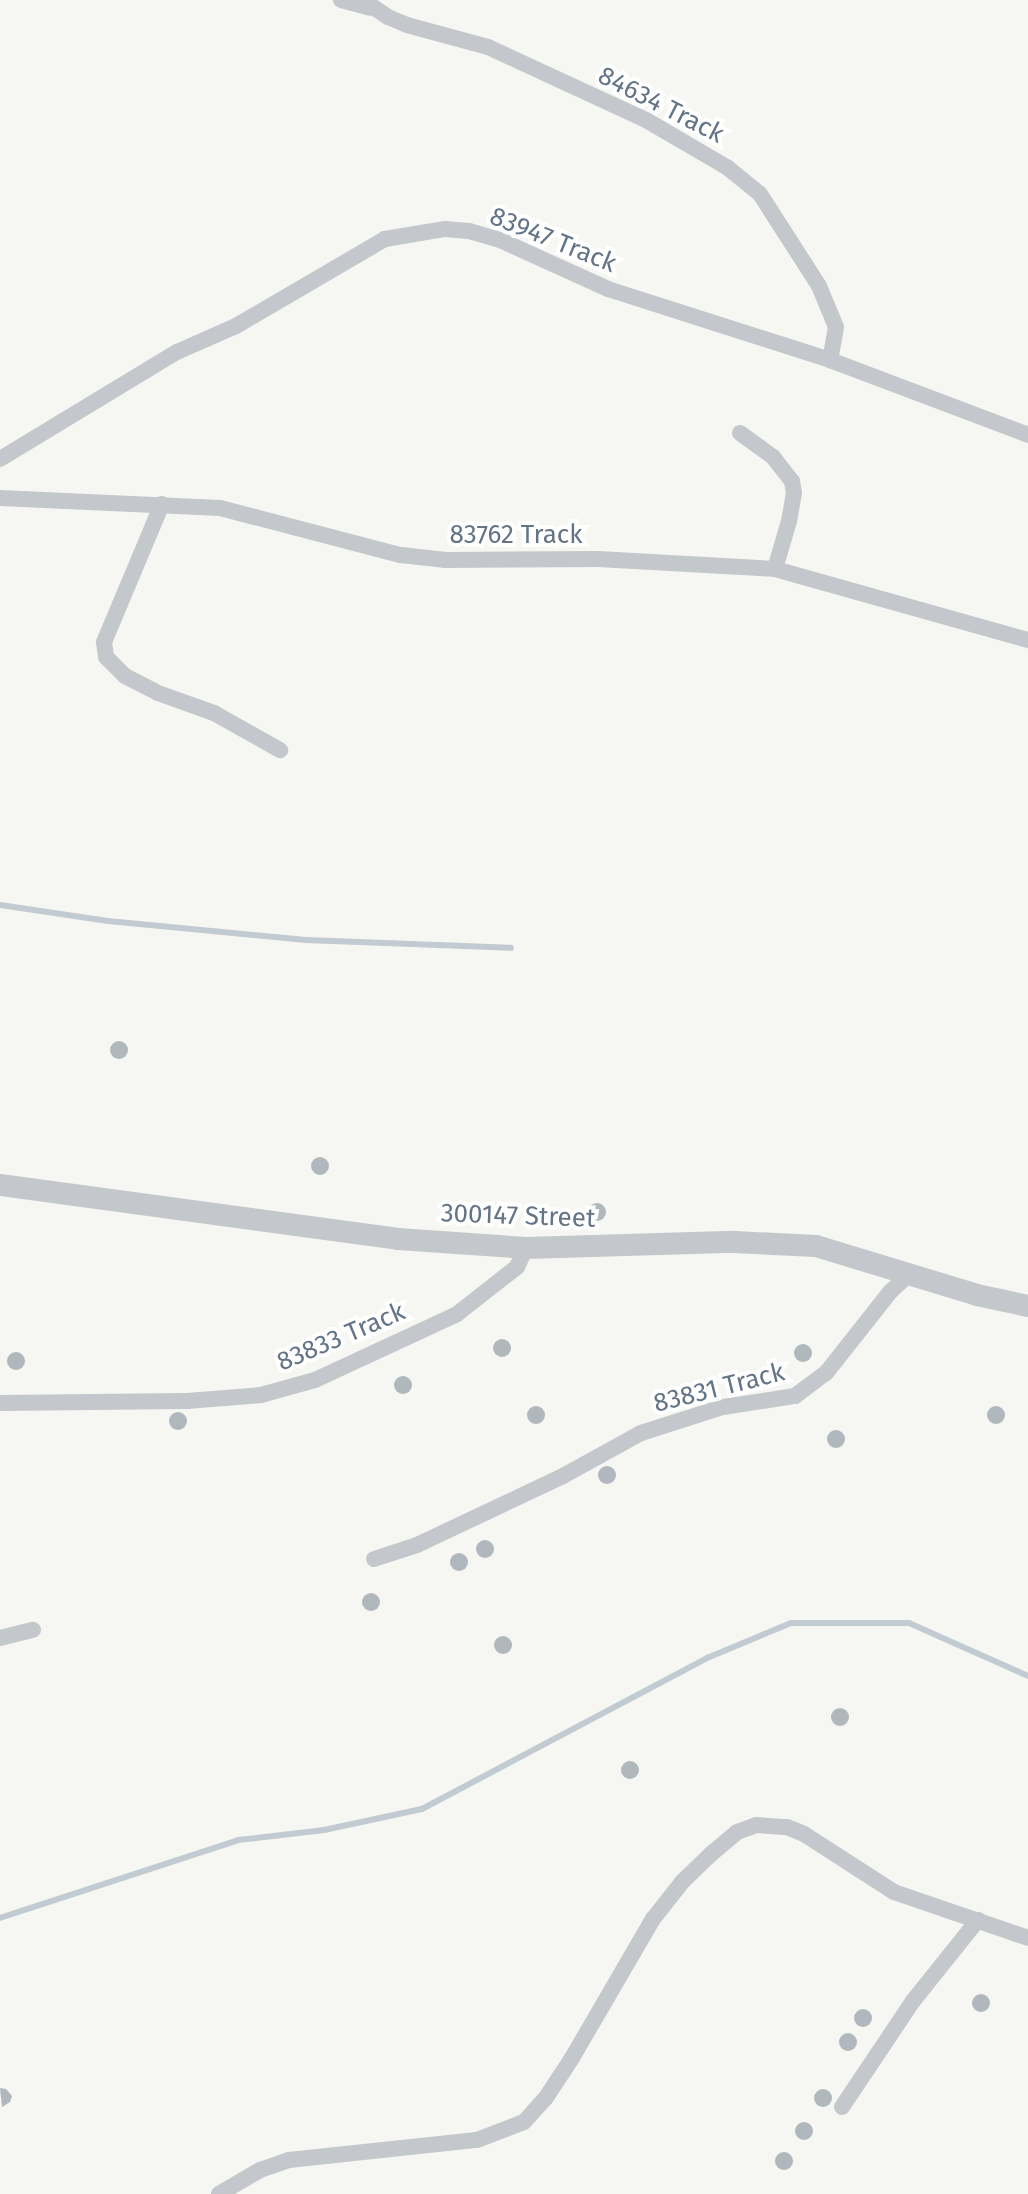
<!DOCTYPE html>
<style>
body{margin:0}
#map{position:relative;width:1028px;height:2194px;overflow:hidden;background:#f6f7f3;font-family:"Fira Sans",sans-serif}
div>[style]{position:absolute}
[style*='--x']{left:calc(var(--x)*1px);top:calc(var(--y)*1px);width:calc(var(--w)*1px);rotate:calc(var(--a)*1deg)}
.stream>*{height:6px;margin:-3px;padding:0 3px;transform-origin:3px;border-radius:3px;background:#c2cbd1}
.building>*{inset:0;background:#b0b7bd}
.round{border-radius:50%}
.minor>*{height:16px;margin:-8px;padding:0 8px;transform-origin:8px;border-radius:8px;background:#c4c7cb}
.tertiary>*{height:22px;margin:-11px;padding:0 11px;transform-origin:11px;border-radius:11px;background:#c4c7cb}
span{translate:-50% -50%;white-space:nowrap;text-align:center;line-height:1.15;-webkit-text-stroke:8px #fff;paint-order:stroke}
.street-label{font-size:26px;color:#637486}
</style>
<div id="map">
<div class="stream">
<i style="--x:0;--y:905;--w:109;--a:8.4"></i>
<i style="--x:108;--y:921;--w:199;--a:5.5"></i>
<i style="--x:306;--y:940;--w:205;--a:2.2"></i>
<i style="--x:0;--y:1918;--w:250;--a:-18.1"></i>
<i style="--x:238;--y:1840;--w:87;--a:-6.6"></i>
<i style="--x:324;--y:1830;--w:100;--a:-12.1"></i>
<i style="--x:422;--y:1809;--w:323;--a:-27.9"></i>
<i style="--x:707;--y:1658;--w:91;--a:-22.6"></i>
<i style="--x:791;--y:1623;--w:118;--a:0"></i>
<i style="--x:909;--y:1623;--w:130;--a:24"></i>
</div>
<div class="building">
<i class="round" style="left:110px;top:1041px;width:18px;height:18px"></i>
<i class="round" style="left:311px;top:1157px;width:18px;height:18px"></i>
<i class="round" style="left:588px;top:1203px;width:18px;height:18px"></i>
<i class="round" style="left:493px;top:1339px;width:18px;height:18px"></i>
<i class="round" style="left:794px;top:1344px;width:18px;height:18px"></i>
<i class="round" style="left:7px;top:1352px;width:18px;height:18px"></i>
<i class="round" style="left:394px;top:1376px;width:18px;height:18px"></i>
<i class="round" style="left:527px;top:1406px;width:18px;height:18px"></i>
<i class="round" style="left:987px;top:1406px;width:18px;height:18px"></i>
<i class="round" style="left:169px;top:1412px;width:18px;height:18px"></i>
<i class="round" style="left:827px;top:1430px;width:18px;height:18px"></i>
<i class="round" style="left:598px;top:1466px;width:18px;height:18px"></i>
<i class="round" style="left:476px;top:1540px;width:18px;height:18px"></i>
<i class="round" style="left:450px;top:1553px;width:18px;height:18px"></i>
<i class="round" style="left:362px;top:1593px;width:18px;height:18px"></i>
<i class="round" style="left:494px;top:1636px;width:18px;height:18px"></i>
<i class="round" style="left:831px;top:1708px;width:18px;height:18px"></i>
<i class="round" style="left:621px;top:1761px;width:18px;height:18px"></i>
<i class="round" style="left:972px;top:1994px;width:18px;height:18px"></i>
<i class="round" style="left:854px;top:2009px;width:18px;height:18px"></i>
<i class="round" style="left:839px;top:2033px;width:18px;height:18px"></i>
<i style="clip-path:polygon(0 2088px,6px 2089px,12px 2096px,10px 2102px,2px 2107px)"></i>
<i class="round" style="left:814px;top:2089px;width:18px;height:18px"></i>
<i class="round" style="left:795px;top:2122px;width:18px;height:18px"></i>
<i class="round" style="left:775px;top:2152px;width:18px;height:18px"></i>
</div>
<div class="minor">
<i style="--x:341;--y:0;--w:30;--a:15"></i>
<i style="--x:363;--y:0;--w:30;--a:34"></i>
<i style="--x:388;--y:17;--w:21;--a:23"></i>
<i style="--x:407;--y:25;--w:84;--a:15.2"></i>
<i style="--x:488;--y:47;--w:174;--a:24.8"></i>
<i style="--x:646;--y:120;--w:95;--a:30.3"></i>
<i style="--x:728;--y:168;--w:41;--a:39.1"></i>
<i style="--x:760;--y:194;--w:109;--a:57.3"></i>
<i style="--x:819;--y:286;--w:44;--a:67.5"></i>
<i style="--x:836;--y:327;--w:34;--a:100"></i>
<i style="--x:740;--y:433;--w:41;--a:36"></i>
<i style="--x:773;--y:457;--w:31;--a:52"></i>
<i style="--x:792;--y:481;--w:12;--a:81"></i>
<i style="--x:794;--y:493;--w:28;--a:100"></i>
<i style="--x:789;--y:521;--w:50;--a:106.3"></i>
<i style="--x:0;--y:459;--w:207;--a:-31.2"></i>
<i style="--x:177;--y:352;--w:64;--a:-23.8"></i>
<i style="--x:236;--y:326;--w:173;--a:-30.3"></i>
<i style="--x:385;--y:239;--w:61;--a:-9.5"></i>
<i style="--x:445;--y:229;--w:24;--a:5"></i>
<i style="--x:469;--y:231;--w:32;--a:16"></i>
<i style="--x:500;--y:240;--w:119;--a:24.4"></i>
<i style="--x:608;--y:289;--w:233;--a:17.7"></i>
<i style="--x:830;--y:360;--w:212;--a:20.7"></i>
<i style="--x:0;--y:498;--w:220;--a:2.6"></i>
<i style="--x:220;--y:508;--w:187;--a:14.6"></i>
<i style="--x:401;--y:555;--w:45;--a:6.3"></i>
<i style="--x:446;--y:560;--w:152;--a:-0.4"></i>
<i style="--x:598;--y:559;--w:177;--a:3.2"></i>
<i style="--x:775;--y:569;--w:263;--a:15.7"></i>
<i style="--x:162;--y:504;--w:150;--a:112.8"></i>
<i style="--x:104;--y:642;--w:15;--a:82"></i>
<i style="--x:106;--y:657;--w:27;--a:45"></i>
<i style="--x:125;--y:676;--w:37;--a:27"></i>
<i style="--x:158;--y:693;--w:59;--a:19.7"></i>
<i style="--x:214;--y:713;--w:76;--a:29.3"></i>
<i style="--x:0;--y:1403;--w:187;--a:-0.6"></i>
<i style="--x:187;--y:1401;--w:74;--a:-4.6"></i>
<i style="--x:261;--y:1395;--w:56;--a:-15.5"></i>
<i style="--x:315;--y:1380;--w:157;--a:-24.9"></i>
<i style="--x:457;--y:1314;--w:76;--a:-38.1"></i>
<i style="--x:517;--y:1267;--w:21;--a:-65"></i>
<i style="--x:374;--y:1559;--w:45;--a:-18"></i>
<i style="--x:417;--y:1545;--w:161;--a:-25.3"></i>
<i style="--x:563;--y:1476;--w:89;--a:-28.9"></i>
<i style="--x:641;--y:1433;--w:86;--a:-17.6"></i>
<i style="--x:723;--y:1407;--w:73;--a:-8.7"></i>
<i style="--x:795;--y:1396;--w:39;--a:-37"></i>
<i style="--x:826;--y:1373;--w:103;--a:-51.7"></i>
<i style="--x:890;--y:1292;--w:25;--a:-43"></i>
<i style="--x:0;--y:1638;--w:34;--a:-14"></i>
<i style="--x:842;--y:2107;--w:128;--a:-56.2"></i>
<i style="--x:913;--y:2001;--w:104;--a:-51.3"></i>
<i style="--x:219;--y:2194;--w:48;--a:-30.3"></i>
<i style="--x:260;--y:2170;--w:31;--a:-19"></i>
<i style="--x:289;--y:2160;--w:189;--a:-6.1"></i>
<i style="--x:477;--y:2140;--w:50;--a:-21"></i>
<i style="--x:524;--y:2122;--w:31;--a:-48"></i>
<i style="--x:545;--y:2099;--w:49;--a:-56.6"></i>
<i style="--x:572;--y:2058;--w:161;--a:-59.8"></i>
<i style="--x:653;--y:1919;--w:48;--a:-51.7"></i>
<i style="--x:683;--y:1881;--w:39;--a:-44"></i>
<i style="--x:711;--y:1854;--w:34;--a:-40"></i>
<i style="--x:737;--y:1832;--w:20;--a:-20"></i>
<i style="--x:756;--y:1825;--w:31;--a:4"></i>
<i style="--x:787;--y:1827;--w:18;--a:22"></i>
<i style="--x:804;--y:1834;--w:107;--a:32.8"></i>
<i style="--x:894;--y:1892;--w:142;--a:18.9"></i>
</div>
<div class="tertiary">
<i style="--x:0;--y:1185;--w:402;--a:7.7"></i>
<i style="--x:398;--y:1239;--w:128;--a:4"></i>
<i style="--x:526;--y:1248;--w:208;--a:-1.7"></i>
<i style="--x:734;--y:1242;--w:82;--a:2.8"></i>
<i style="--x:816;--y:1246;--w:168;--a:16.9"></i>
<i style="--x:977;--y:1295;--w:52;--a:12.2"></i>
</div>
<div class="street-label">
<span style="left:661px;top:105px;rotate:27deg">84634 Track</span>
<span style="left:553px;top:240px;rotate:22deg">83947 Track</span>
<span style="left:516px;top:535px">83762 Track</span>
<span style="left:518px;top:1216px;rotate:2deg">300147 Street</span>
<span style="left:341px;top:1337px;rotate:-23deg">83833 Track</span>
<span style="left:719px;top:1388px;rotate:-14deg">83831 Track</span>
</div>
</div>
